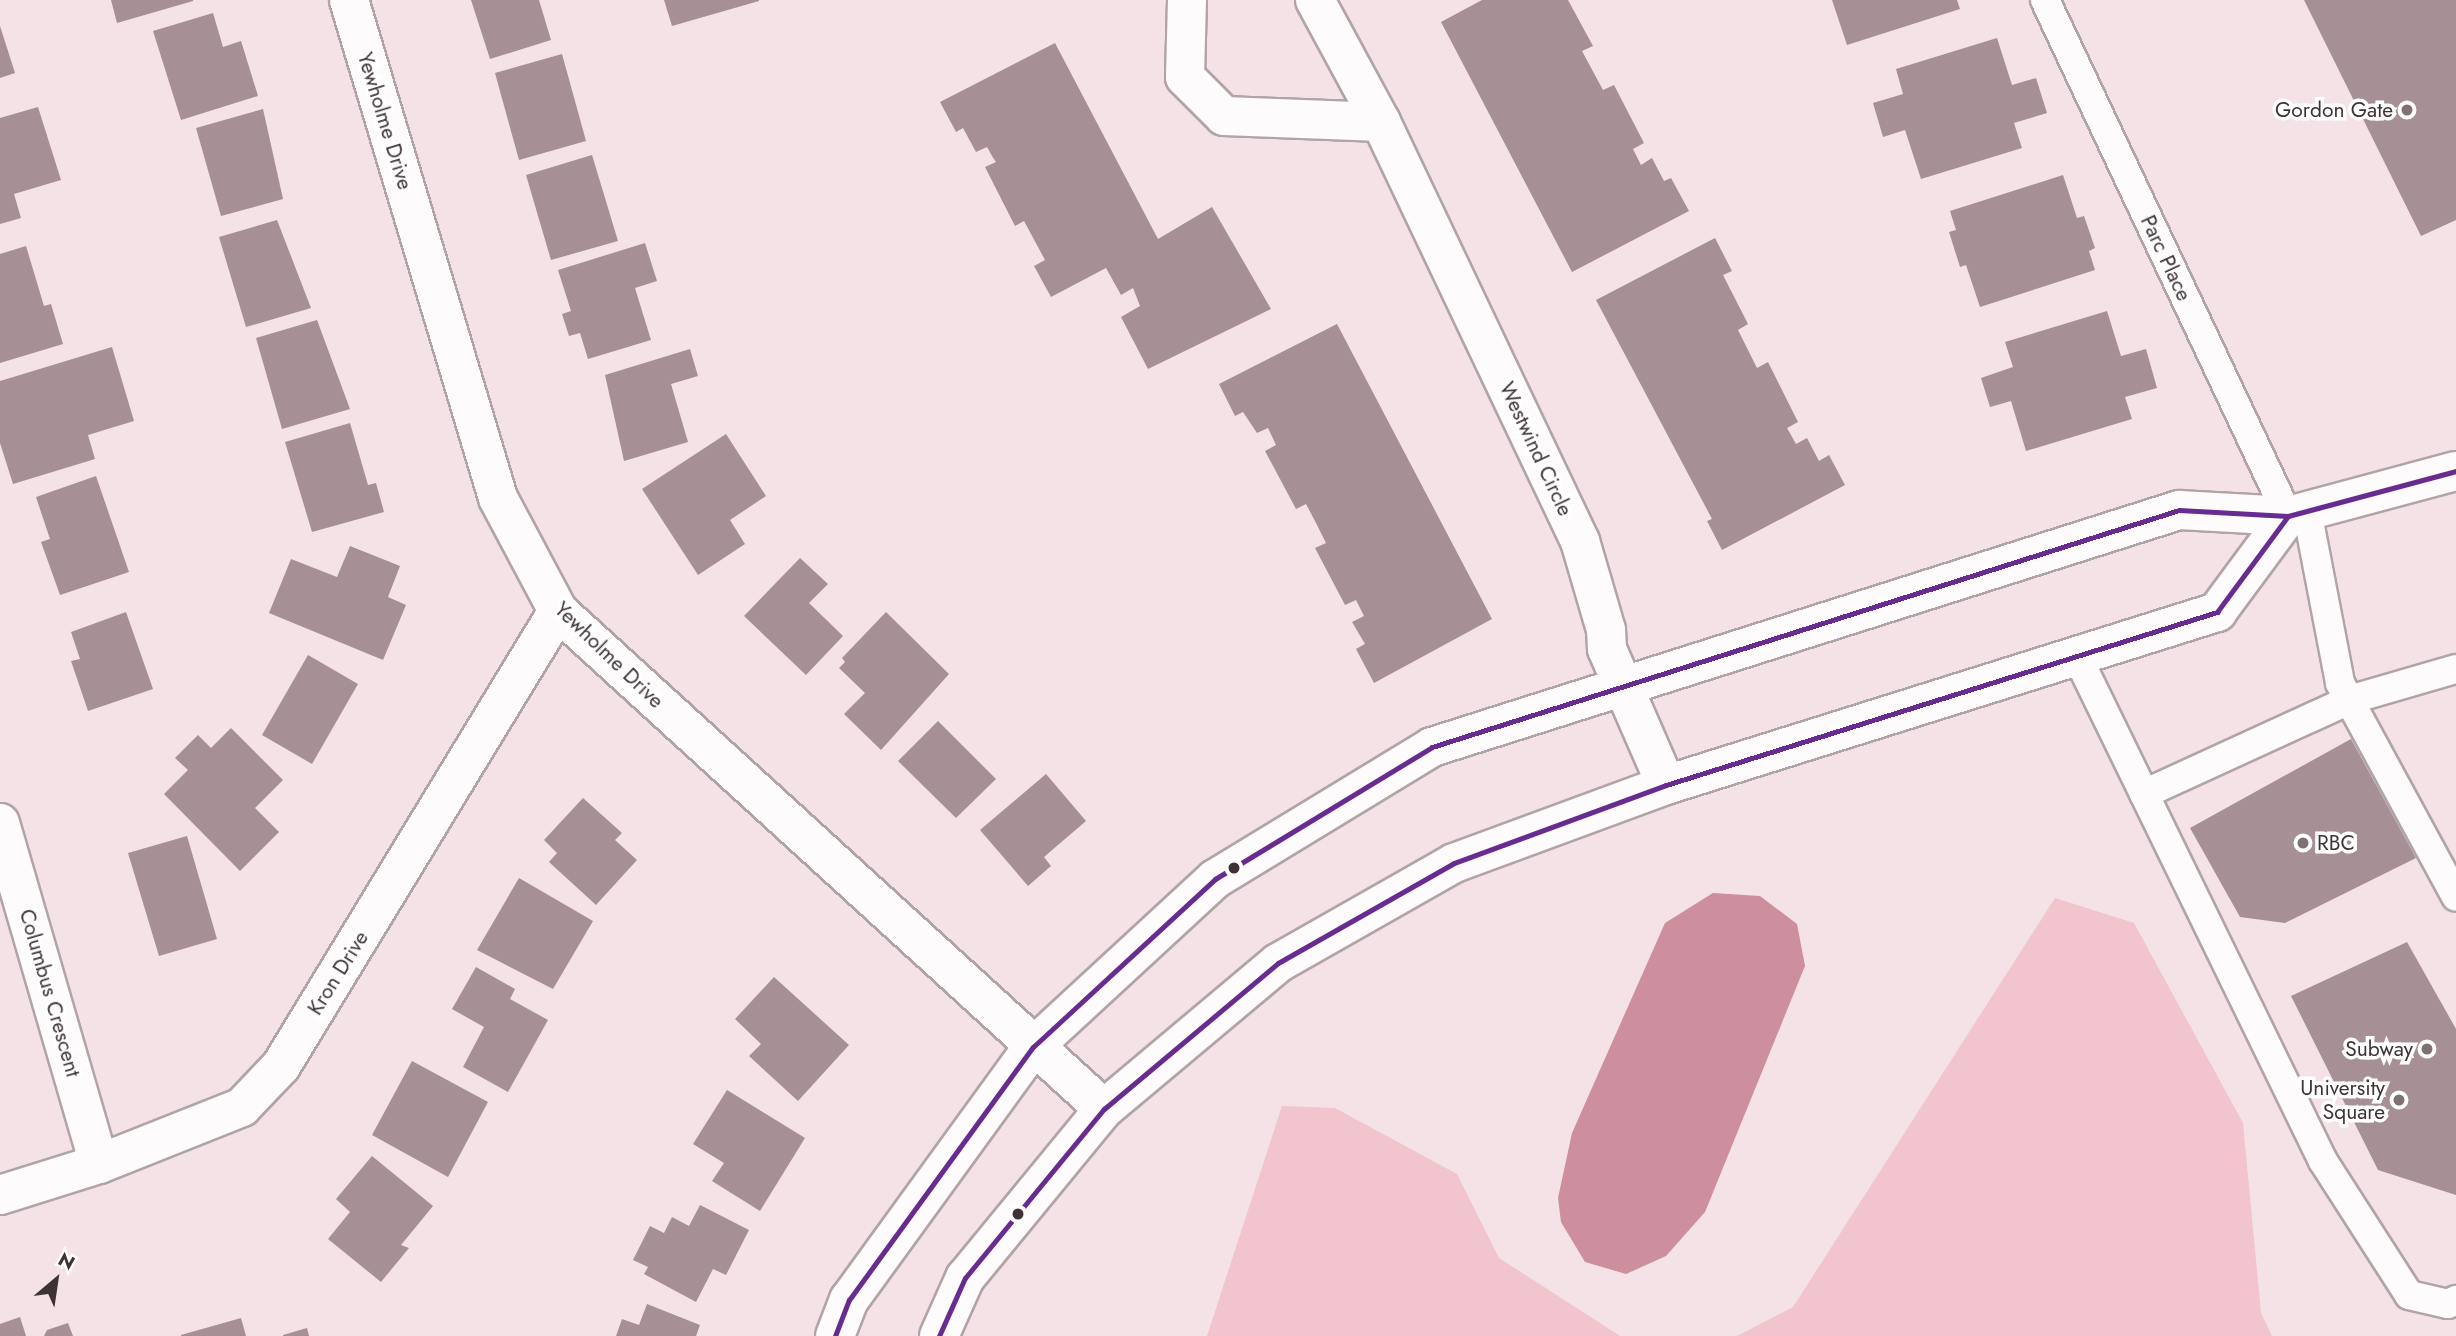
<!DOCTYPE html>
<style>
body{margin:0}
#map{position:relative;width:2456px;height:1336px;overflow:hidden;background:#f4e2e6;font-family:Jost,sans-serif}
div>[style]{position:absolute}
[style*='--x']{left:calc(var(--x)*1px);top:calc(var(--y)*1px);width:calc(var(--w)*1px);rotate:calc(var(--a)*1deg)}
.green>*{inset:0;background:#f1c4ce}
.water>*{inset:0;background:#cd8e9e}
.building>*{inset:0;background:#a68f95}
.roads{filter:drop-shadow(2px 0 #b1a4a7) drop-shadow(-2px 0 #b1a4a7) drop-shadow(0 2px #b1a4a7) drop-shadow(0 -2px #b1a4a7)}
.service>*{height:28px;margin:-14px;padding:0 14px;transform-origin:14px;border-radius:14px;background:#fdfbfb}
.minor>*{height:38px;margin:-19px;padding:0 19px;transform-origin:19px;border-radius:19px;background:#fdfbfb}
.tertiary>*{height:38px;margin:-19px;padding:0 19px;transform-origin:19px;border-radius:19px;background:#fdfbfb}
.bus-1>*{height:5px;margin:-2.5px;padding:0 2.5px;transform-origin:2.5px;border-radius:2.5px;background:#682c91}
.dots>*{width:19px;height:19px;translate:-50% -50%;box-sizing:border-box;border:4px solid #fff;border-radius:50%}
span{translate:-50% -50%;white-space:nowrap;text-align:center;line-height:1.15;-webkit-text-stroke:7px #fff;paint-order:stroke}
.poi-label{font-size:21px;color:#3e3235}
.right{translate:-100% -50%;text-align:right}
.left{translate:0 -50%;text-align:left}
.street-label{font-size:21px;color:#3e3235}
.north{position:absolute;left:21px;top:1245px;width:70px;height:70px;-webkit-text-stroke:5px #fff;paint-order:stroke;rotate:29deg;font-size:19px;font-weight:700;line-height:28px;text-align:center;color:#3e3235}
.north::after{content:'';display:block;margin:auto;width:24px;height:32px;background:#3e3235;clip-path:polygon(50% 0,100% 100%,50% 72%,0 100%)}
</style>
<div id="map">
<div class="green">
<i style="clip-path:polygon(2055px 898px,2134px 923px,2243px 1123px,2261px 1313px,2272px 1336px,1737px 1336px,1793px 1307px)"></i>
<i style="clip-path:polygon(1282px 1106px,1335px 1108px,1457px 1174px,1499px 1258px,1620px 1336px,1207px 1336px)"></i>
</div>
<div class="water">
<i style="clip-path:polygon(1713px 893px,1760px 896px,1797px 924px,1805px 966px,1705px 1212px,1666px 1256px,1626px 1274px,1585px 1262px,1561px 1222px,1558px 1198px,1572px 1133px,1665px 923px)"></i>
</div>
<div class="building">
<i style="clip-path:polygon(111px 0,193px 0,193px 1px,117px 23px)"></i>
<i style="clip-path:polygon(471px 0,539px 0,551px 40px,490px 59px)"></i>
<i style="clip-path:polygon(664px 0,759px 0,759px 1px,672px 26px)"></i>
<i style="clip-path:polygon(1482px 0,1568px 0,1593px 46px,1582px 51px,1603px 90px,1614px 85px,1644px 143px,1633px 149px,1641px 165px,1652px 158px,1664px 181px,1671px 178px,1689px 211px,1572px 272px,1441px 22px)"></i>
<i style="clip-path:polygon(1832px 0,1957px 0,1960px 9px,1847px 45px)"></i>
<i style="clip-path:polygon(2304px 0,2456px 0,2456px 220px,2421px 236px)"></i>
<i style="clip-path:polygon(213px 13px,223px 47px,241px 41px,258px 96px,181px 120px,153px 31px)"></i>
<i style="clip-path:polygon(0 26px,15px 73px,0 78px)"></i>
<i style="clip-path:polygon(1997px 38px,2012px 85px,2036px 78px,2047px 113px,2014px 123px,2022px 148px,1921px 179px,1905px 130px,1883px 137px,1873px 103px,1903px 94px,1896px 69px)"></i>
<i style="clip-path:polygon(1055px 43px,1158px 239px,1212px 207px,1271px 309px,1148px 369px,1121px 317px,1140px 306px,1133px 288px,1121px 295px,1106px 268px,1051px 297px,1034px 266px,1045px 260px,1024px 221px,1015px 226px,985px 167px,996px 162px,992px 156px,987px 147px,976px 152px,963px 128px,956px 132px,940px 102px)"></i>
<i style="clip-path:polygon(562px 54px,586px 141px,519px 160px,495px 73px)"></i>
<i style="clip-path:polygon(38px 107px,61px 180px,14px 194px,21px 218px,0 224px,0 118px)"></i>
<i style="clip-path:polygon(263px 109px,283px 199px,221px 216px,196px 128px)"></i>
<i style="clip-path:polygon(592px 155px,618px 241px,551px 260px,526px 175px)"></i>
<i style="clip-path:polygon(2063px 175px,2077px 218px,2084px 216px,2095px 248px,2089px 251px,2095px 270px,1980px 307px,1966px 265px,1960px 267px,1949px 232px,1956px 230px,1950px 211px)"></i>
<i style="clip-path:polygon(277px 220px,311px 308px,246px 327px,219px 237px)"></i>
<i style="clip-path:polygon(1715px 238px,1732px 271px,1723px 275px,1748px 324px,1738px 330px,1757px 368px,1768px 362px,1798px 422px,1787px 428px,1796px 444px,1807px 438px,1819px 461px,1829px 455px,1845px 485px,1722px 550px,1707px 521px,1712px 519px,1596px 300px)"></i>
<i style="clip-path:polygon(645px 243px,657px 281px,635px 288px,651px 340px,588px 359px,580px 333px,569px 336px,562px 314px,571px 311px,558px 270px)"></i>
<i style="clip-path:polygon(26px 246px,44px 306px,51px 304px,63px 344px,0 363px,0 254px)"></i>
<i style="clip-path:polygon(2107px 311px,2121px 356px,2146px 349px,2157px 388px,2125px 397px,2132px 419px,2026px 451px,2011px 401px,1990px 407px,1981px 378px,2013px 367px,2005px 342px)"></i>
<i style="clip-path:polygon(317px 320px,350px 409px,282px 429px,256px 338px)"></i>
<i style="clip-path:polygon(1337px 324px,1492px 619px,1374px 683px,1356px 649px,1365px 644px,1352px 622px,1364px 616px,1356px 600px,1345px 605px,1315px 548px,1326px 543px,1316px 523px,1306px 504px,1296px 509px,1265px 451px,1276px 445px,1268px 428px,1257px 433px,1243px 412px,1235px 416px,1219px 384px)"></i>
<i style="clip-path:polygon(112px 347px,134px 421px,88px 435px,95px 459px,13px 484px,0 443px,0 381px)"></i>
<i style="clip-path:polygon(690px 349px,698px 376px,671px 384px,688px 442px,624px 461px,605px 375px)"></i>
<i style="clip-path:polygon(350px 423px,368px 485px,376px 483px,384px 512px,312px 532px,285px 442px)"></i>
<i style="clip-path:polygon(726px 434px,766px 496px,730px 520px,745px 544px,698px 575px,642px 489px)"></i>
<i style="clip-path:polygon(96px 476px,129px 572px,60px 595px,41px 542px,50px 539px,36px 497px)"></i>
<i style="clip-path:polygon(350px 546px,400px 566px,388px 597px,406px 605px,383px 660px,269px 613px,291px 559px,337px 577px)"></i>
<i style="clip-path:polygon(800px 558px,828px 584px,809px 603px,843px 636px,806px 675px,744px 616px)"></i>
<i style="clip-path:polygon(126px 612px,153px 689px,88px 711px,71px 661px,80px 659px,71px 632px)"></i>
<i style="clip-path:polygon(886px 612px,949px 674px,881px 750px,844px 714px,865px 693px,839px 668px,845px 662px,842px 658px)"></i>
<i style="clip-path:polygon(308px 655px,358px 684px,312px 764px,262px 735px)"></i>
<i style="clip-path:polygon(938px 721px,996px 779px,956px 818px,898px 761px)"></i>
<i style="clip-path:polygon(231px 728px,283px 780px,255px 808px,279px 832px,240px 871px,164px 794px,188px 770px,175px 758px,198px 735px,211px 748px)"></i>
<i style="clip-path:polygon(2351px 739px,2416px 858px,2285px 923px,2240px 917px,2190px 828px)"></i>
<i style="clip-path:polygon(1046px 774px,1086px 821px,1044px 857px,1051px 866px,1028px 886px,980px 830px)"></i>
<i style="clip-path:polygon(583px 798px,622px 833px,615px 840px,637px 860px,596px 905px,549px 862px,557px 853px,544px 840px)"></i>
<i style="clip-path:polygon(187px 836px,217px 939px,159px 956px,128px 853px)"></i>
<i style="clip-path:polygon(519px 878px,593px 921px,553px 989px,477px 950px)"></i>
<i style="clip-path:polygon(2407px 942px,2456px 1029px,2456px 1195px,2378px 1170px,2291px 996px)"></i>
<i style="clip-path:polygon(476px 967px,515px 989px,510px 999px,548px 1020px,508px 1092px,463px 1067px,484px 1027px,452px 1009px)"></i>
<i style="clip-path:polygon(774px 977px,849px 1045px,798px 1101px,749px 1056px,761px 1044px,735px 1019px)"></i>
<i style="clip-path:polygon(412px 1061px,488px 1102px,448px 1177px,372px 1135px)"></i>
<i style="clip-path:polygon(727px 1090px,805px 1138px,760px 1211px,712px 1181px,724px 1163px,693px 1144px)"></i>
<i style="clip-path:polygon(372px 1156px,433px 1206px,401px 1245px,409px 1248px,381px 1282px,328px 1239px,350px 1212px,336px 1199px)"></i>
<i style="clip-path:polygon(700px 1205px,749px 1230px,726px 1275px,713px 1269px,696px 1302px,644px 1274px,648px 1267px,633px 1260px,650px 1226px,664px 1233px,672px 1217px,689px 1226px)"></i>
<i style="clip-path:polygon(647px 1304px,700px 1325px,696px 1336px,616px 1336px,622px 1319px,639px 1325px)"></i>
<i style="clip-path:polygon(20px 1317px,26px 1336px,0 1336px,0 1324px)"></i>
<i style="clip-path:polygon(241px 1318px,246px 1336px,181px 1336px,181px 1335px)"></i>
<i style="clip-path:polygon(68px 1323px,73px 1336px,44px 1336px,47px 1330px)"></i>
<i style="clip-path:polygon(307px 1328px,309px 1336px,283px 1336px,283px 1335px)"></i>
</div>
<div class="roads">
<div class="service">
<i style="--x:2045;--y:0;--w:570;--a:64.78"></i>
<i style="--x:2307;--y:511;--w:175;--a:79.1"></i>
<i style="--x:2340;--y:683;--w:243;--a:61.5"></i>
<i style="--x:2077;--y:656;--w:562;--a:64.03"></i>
<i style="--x:2323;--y:1161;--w:159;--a:57.3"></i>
<i style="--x:2409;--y:1295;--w:40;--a:13"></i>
<i style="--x:2448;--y:1304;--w:9;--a:-27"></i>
<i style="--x:2144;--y:794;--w:226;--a:-24.6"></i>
<i style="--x:2349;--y:700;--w:111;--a:-16.2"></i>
</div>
<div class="minor">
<i style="--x:349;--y:0;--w:520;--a:73.34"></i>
<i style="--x:498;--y:498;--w:128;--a:62"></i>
<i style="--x:558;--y:611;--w:739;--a:42.37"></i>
<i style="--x:1187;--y:0;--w:77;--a:91.5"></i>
<i style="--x:1185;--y:77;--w:55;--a:45"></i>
<i style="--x:1224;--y:116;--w:157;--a:2.2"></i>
<i style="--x:1315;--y:0;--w:139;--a:61.6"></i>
<i style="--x:1381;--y:122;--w:464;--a:64.6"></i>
<i style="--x:1580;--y:541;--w:93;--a:73.7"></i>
<i style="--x:1606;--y:630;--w:19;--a:87"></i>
<i style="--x:1607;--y:649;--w:148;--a:66.5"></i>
<i style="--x:0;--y:823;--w:355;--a:73.8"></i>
<i style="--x:0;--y:1195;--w:104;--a:-17.4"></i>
<i style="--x:99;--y:1164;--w:154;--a:-21.7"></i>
<i style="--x:242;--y:1107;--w:57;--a:-46.4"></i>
<i style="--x:281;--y:1066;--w:533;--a:-58.67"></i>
</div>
<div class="tertiary">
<i style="--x:835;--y:1336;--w:39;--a:-69"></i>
<i style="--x:849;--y:1300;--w:313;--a:-54"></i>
<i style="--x:1033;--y:1047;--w:248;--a:-42.7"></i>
<i style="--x:1215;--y:879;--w:254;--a:-31.3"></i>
<i style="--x:1432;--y:747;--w:784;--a:-17.6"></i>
<i style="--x:2179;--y:510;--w:109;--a:3.2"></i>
<i style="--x:2288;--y:516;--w:174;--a:-15"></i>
<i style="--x:939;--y:1336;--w:64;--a:-65.9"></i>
<i style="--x:965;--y:1278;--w:219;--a:-50.6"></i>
<i style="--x:1104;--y:1109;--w:227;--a:-40"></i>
<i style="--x:1278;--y:963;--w:202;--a:-29.6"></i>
<i style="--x:1454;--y:863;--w:226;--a:-20.2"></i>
<i style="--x:1666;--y:785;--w:578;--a:-17.43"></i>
<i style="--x:2217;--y:612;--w:119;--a:-53.5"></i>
</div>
</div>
<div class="bus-1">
<i style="--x:835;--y:1336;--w:39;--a:-69"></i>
<i style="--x:849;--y:1300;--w:313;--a:-54"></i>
<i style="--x:1033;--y:1047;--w:248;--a:-42.7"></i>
<i style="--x:1215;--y:879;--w:254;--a:-31.3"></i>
<i style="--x:1432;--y:747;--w:784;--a:-17.6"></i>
<i style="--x:2179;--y:510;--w:109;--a:3.2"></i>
<i style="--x:2288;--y:516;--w:174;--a:-15"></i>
<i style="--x:939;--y:1336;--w:64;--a:-65.9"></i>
<i style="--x:965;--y:1278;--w:219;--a:-50.6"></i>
<i style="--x:1104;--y:1109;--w:227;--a:-40"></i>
<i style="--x:1278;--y:963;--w:202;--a:-29.6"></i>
<i style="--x:1454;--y:863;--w:226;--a:-20.2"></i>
<i style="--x:1666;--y:785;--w:578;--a:-17.43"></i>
<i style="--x:2217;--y:612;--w:119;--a:-53.5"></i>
</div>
<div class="dots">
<i style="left:2407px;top:110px;background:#7e7073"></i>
<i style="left:2303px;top:843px;background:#7e7073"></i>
<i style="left:1234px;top:868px;background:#3e3235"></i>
<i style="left:2427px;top:1049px;background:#7e7073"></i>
<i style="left:2399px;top:1100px;background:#7e7073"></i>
<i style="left:1018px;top:1214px;background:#3e3235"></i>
</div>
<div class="poi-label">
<span class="right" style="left:2393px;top:110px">Gordon Gate</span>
<span class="left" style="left:2317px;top:843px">RBC</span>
<span class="right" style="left:2413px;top:1049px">Subway</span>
<span class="right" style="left:2385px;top:1100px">University<br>Square</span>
</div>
<div class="street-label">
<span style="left:385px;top:121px;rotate:73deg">Yewholme Drive</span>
<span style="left:2166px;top:258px;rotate:65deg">Parc Place</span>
<span style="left:1536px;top:449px;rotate:65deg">Westwind Circle</span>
<span style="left:609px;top:655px;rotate:44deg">Yewholme Drive</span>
<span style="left:338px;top:973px;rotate:-58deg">Kron Drive</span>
<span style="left:50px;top:993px;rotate:74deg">Columbus Crescent</span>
</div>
<div class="north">N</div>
</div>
